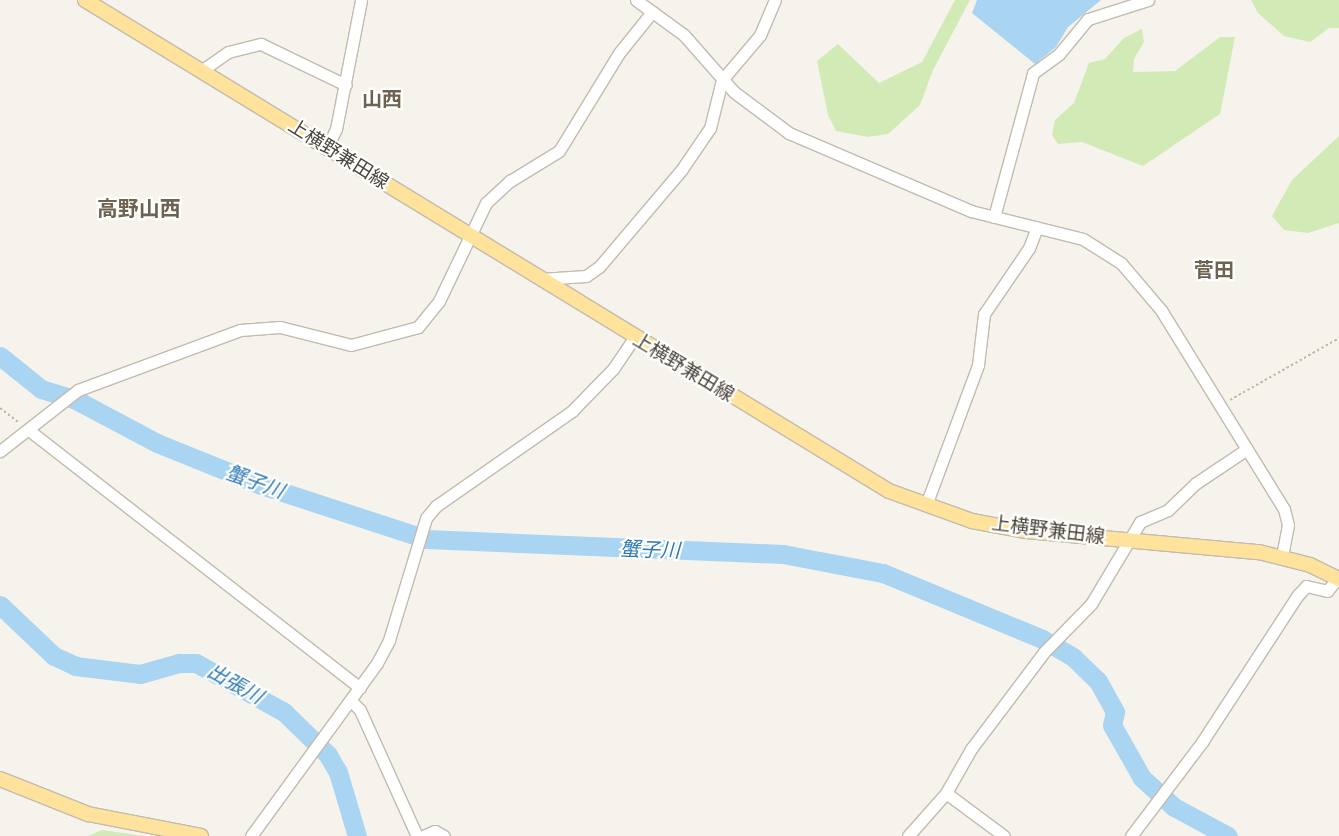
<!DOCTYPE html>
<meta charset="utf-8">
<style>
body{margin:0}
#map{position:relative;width:1339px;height:836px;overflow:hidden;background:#f6f3ec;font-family:Signika,"Noto Sans JP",sans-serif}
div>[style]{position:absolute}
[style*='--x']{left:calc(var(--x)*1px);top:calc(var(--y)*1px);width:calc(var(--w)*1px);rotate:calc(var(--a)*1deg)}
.green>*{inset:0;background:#d2eab5}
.water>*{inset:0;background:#a9d4f2}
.river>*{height:19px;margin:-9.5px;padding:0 9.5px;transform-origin:9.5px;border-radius:9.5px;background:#a9d4f2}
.path>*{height:2px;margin-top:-1px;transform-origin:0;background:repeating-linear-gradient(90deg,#c4b79f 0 2.5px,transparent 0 5px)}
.roads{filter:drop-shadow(1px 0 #c2bbae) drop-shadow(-1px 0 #c2bbae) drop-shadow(0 1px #c2bbae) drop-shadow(0 -1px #c2bbae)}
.minor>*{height:11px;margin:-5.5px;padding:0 5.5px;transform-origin:5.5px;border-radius:5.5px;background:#fff}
.major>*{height:14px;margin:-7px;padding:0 7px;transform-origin:7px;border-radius:7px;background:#ffe39c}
span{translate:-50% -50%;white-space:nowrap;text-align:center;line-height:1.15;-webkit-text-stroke:4.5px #fff;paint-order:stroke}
.street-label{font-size:19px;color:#4b4439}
.neighbourhood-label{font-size:20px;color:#6e6250;font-weight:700}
.water-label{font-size:20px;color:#2e7ab2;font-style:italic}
.quarter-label{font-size:21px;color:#6e6250;font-weight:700}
</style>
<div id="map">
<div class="green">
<i style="clip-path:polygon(955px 0,970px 0,933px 70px,920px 105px,888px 134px,868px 137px,836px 131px,828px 115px,817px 61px,838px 44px,879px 83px,922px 62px)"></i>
<i style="clip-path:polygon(1251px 0,1339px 0,1339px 28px,1329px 28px,1310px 42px,1284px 36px,1258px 13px)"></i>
<i style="clip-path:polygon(1142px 29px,1144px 42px,1134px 59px,1133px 72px,1175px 71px,1220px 37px,1235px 37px,1220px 114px,1143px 166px,1082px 142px,1058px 144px,1052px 135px,1055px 120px,1074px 103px,1089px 63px,1105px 59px,1124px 38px)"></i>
<i style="clip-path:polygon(1339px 136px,1339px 223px,1308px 233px,1284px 230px,1272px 216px,1292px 180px)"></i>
<i style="clip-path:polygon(102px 830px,144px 836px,88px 836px)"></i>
</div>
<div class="water">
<i style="clip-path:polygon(977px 0,1101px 0,1068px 27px,1056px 47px,1035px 64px,972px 13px)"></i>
</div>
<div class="river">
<i style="--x:0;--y:356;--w:53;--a:38.8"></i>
<i style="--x:41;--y:389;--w:37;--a:17"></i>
<i style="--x:76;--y:400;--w:92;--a:28"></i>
<i style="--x:157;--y:443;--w:112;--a:22"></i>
<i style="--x:261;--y:485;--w:174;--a:18.1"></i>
<i style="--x:426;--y:539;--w:357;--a:2.4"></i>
<i style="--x:783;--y:554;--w:102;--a:10.8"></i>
<i style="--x:883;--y:573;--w:172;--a:22.5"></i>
<i style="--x:1042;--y:639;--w:36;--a:30"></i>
<i style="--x:1073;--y:657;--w:35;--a:44"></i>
<i style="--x:1098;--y:681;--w:35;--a:61"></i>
<i style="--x:1115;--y:712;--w:13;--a:103"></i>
<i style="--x:1112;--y:725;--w:61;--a:60.5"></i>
<i style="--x:1142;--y:778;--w:43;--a:42.2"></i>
<i style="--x:1174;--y:807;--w:61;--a:28.2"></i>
<i style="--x:0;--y:605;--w:74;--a:43.4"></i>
<i style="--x:54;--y:656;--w:23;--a:25"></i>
<i style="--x:75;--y:666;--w:65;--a:7"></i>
<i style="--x:140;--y:674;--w:41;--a:-15.8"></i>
<i style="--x:179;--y:663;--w:17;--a:0"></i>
<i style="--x:196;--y:663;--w:101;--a:29.1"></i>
<i style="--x:284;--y:712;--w:62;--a:44.3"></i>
<i style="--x:328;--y:755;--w:20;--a:60"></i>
<i style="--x:338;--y:772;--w:67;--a:73.5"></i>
</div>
<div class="path">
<i style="--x:1230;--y:400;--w:125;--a:-29.6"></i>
<i style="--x:0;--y:408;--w:23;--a:38"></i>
</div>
<div class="roads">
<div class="minor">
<i style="--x:636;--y:0;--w:59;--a:36.1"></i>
<i style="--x:684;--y:35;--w:76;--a:48.7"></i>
<i style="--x:734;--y:92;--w:69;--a:36.7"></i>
<i style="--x:789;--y:133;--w:198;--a:23.2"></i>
<i style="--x:971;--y:211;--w:115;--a:14"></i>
<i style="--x:1083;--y:239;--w:45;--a:32.3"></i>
<i style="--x:1121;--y:263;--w:62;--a:49.6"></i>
<i style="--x:1161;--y:310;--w:234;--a:58.3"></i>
<i style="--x:1284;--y:509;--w:16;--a:76"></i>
<i style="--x:1288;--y:525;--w:32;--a:101"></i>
<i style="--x:201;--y:71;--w:33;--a:-35"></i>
<i style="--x:228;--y:52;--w:34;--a:-14"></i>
<i style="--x:261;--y:44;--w:94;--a:25.8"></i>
<i style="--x:327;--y:148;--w:21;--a:-65"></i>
<i style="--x:336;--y:129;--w:131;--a:-79"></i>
<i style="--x:994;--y:217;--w:149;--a:-74.8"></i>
<i style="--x:1033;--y:73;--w:32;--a:-36"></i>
<i style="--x:1059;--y:54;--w:45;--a:-50.4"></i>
<i style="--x:1088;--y:19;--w:63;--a:-17.6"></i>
<i style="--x:540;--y:279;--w:46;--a:-3.7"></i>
<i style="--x:586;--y:276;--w:16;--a:-35"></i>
<i style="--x:599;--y:267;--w:128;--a:-49.7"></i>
<i style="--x:682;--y:169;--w:50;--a:-55.7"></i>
<i style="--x:710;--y:128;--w:49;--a:-76"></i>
<i style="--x:722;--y:80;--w:59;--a:-49.8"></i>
<i style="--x:760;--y:35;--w:38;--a:-67"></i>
<i style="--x:30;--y:431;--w:418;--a:37.9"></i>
<i style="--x:0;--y:451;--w:99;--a:-38"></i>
<i style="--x:78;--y:390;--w:173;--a:-20.3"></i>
<i style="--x:240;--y:330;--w:40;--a:-4.3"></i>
<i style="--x:280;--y:327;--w:73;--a:14.2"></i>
<i style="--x:351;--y:345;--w:69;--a:-15"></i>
<i style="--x:418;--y:327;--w:33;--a:-51"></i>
<i style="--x:439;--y:301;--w:109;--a:-64.4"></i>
<i style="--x:486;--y:203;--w:33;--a:-43"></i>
<i style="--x:510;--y:181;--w:57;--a:-31.5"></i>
<i style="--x:559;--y:151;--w:115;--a:-58.5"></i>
<i style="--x:619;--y:53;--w:53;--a:-51.2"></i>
<i style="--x:926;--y:505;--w:149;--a:-69.6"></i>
<i style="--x:978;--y:365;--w:51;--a:-83.3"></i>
<i style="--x:984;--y:314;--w:80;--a:-55.7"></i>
<i style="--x:1029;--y:248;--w:22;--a:-69"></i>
<i style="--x:351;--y:701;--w:13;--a:45"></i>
<i style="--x:360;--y:710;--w:138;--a:65.7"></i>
<i style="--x:946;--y:793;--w:72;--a:36.6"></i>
<i style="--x:251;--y:836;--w:214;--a:-53.9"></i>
<i style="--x:377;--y:663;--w:26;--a:-62"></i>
<i style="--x:389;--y:640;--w:127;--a:-73.1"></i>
<i style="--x:426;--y:518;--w:16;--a:-50"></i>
<i style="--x:436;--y:506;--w:166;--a:-34.9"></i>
<i style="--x:572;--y:411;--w:59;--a:-45.7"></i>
<i style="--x:613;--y:369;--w:37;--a:-56"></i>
<i style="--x:423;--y:836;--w:13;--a:-23"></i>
<i style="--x:435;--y:831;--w:10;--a:29"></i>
<i style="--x:908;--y:836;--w:57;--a:-48.5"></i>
<i style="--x:946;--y:793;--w:51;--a:-60.4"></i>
<i style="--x:971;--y:749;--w:121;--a:-53"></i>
<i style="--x:1044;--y:652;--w:67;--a:-45.6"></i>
<i style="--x:1091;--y:604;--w:96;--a:-59.1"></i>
<i style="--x:1140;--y:522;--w:30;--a:-23"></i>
<i style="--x:1168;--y:510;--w:39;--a:-44"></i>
<i style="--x:1196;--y:483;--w:61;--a:-33.7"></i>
<i style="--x:1131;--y:836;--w:118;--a:-52.9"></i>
<i style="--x:1202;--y:742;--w:176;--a:-56.9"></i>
<i style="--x:1298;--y:595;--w:12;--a:-48"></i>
<i style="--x:1306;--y:586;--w:22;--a:13"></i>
<i style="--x:1327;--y:591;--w:17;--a:-50"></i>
</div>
<div class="major">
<i style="--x:85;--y:0;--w:942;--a:31.41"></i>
<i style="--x:889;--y:491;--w:88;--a:19.9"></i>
<i style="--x:972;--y:521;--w:55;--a:10.5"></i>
<i style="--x:1026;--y:531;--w:234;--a:5.2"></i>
<i style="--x:1259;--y:552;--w:53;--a:14.3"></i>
<i style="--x:1310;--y:565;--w:32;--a:26"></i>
<i style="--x:0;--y:779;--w:95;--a:21.7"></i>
<i style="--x:88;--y:814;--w:115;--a:11"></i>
</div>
</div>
<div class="street-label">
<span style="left:338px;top:155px;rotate:32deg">上横野兼田線</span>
<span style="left:683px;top:368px;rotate:31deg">上横野兼田線</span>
<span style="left:1048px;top:531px;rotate:7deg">上横野兼田線</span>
</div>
<div class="neighbourhood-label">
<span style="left:382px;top:99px">山西</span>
<span style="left:1214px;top:270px">菅田</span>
</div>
<div class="water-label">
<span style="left:255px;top:482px;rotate:20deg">蟹子川</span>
<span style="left:650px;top:550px;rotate:2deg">蟹子川</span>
<span style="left:235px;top:684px;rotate:29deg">出張川</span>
</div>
<div class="quarter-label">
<span style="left:139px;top:209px">高野山西</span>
</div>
</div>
